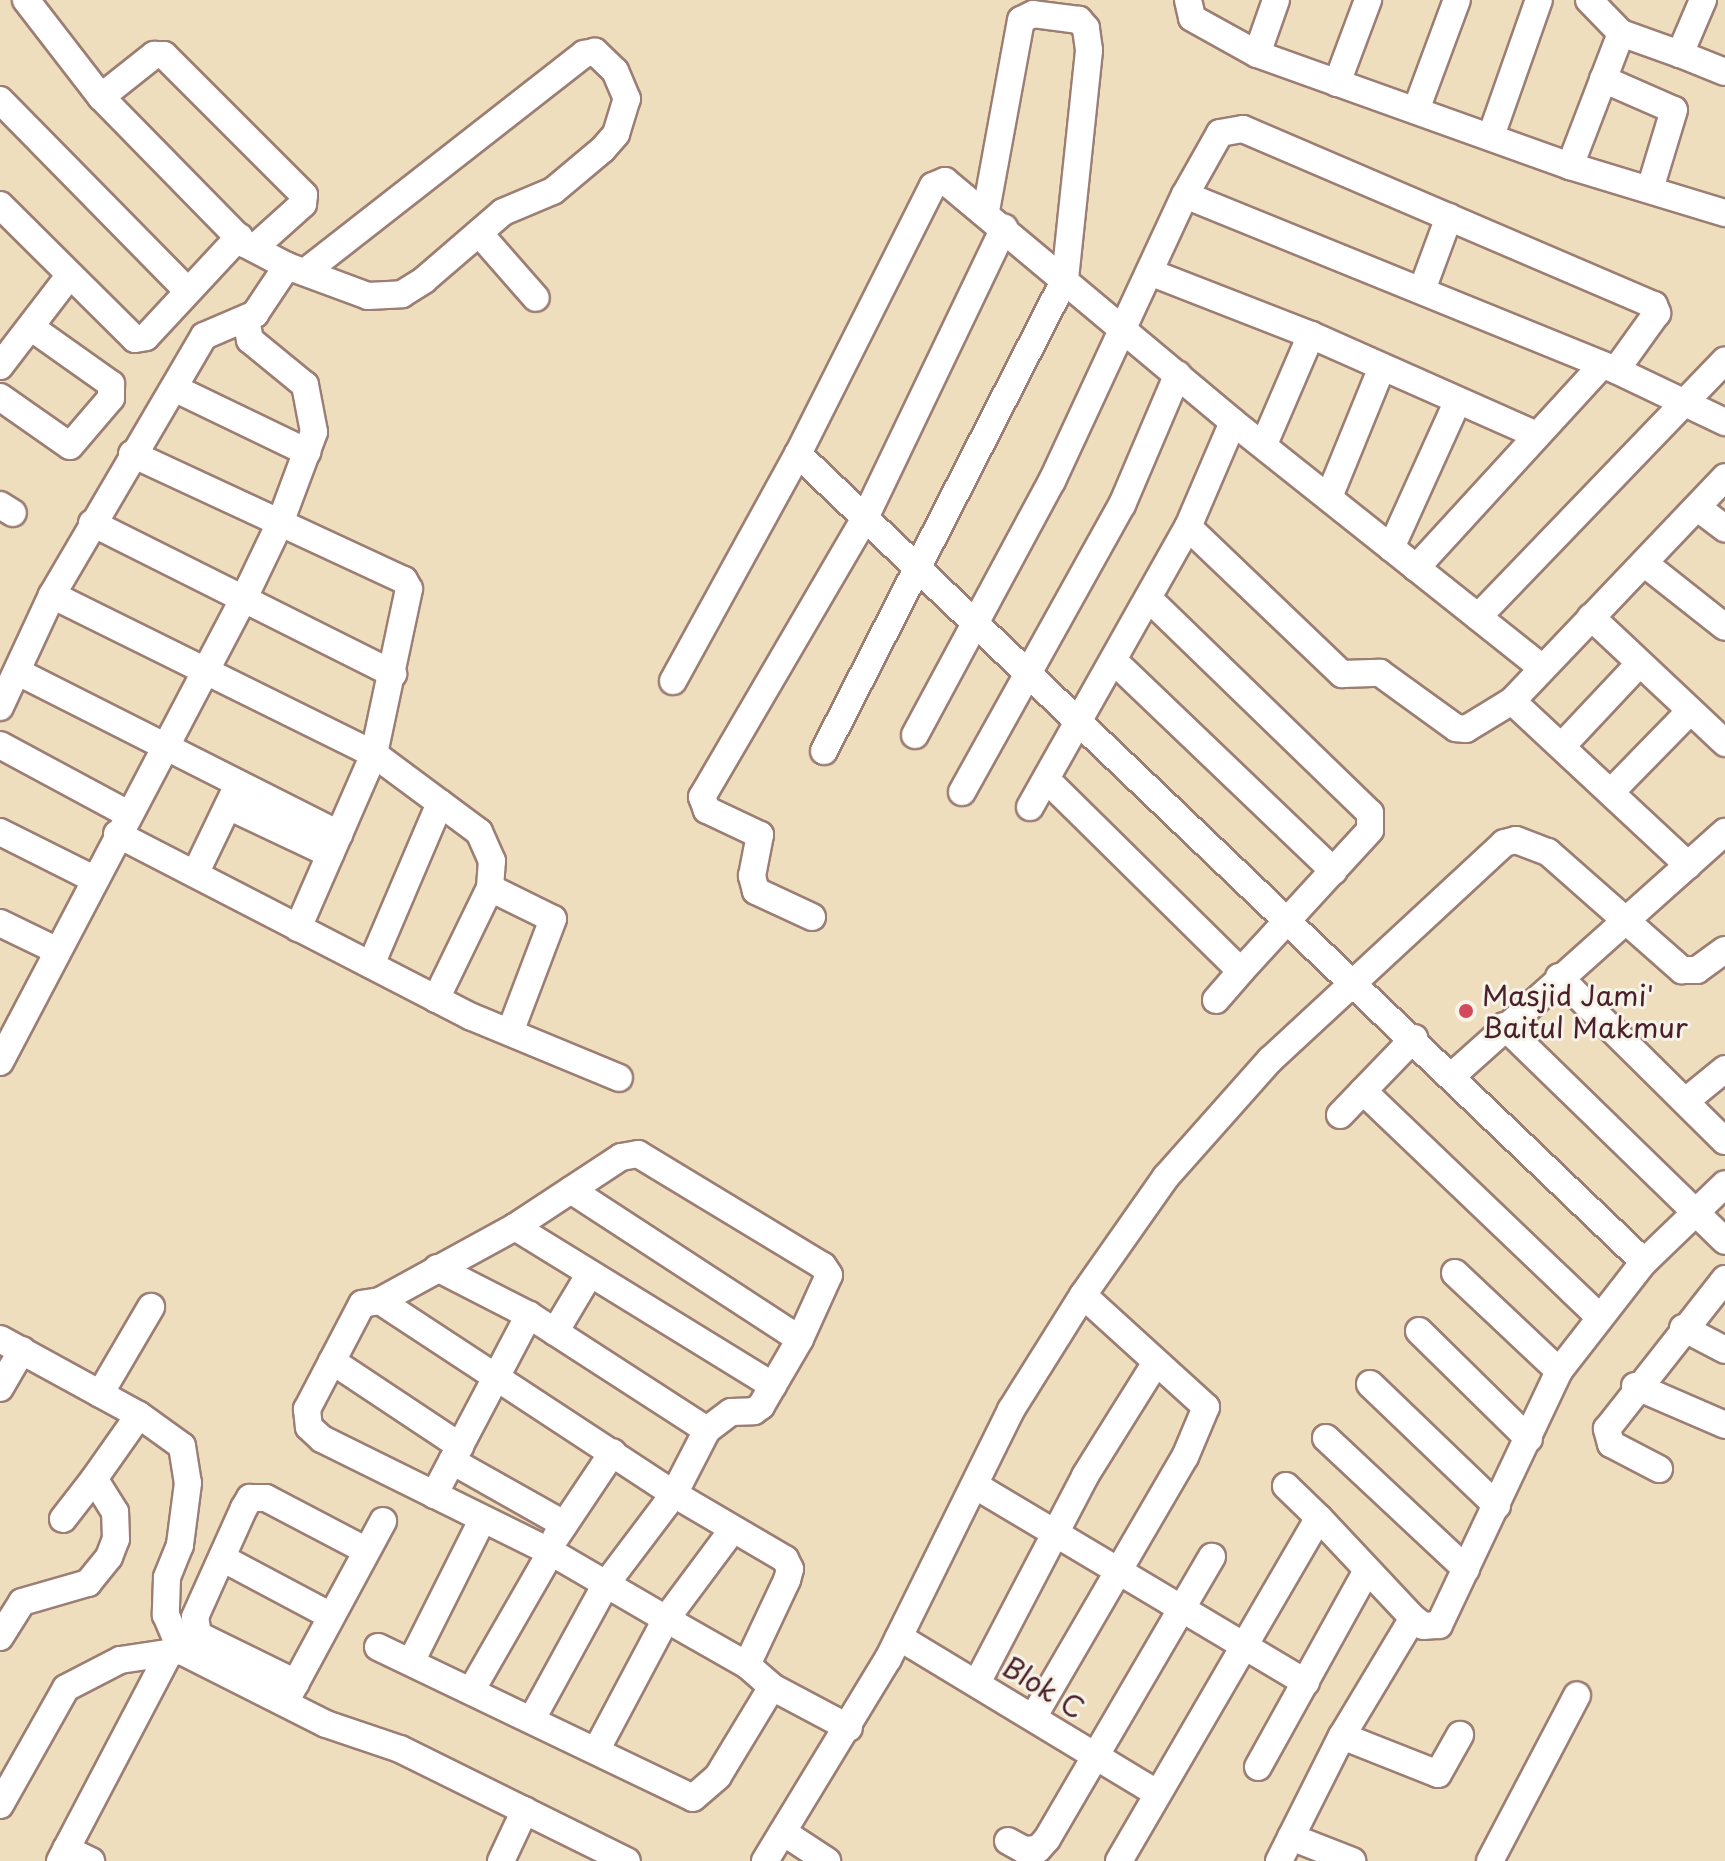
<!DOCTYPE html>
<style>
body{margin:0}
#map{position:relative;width:1725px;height:1861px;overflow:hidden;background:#efdebd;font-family:"Playpen Sans",sans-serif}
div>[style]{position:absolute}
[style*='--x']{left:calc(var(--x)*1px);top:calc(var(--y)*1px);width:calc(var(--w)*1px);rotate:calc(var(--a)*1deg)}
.roads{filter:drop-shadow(2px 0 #9c7e74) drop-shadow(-2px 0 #9c7e74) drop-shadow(0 2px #9c7e74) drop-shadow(0 -2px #9c7e74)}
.minor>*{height:26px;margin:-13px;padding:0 13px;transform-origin:13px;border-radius:13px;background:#fff}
.dots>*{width:22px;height:22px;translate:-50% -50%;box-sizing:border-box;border:4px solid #f7f3e8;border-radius:50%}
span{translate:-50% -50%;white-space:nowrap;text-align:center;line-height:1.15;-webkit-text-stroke:6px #f7f3e8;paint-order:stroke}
.poi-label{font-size:28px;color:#4a1f2b}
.left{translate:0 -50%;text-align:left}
.street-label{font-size:28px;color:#4a1f2b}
</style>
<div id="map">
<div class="roads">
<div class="minor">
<i style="--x:26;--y:0;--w:123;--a:52.3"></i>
<i style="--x:101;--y:97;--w:206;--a:45.6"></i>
<i style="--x:245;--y:244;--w:47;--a:27.6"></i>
<i style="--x:1188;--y:0;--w:18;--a:77"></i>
<i style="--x:1192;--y:18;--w:74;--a:29"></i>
<i style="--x:1257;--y:54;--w:332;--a:19.7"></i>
<i style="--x:1570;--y:166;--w:162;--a:16.9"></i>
<i style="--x:1589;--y:0;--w:46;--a:45.9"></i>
<i style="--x:1621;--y:33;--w:63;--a:19.6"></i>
<i style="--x:1703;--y:0;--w:59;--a:113.1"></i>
<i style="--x:1680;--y:54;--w:48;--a:21.8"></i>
<i style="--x:1257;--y:54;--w:57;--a:-70.6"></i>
<i style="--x:1603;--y:79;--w:77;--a:23.6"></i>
<i style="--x:1674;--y:110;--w:83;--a:106.9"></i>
<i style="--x:1337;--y:83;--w:89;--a:-69.5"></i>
<i style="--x:101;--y:97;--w:68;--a:-38.4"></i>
<i style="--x:154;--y:55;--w:10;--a:0"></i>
<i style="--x:164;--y:55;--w:198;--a:45"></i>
<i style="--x:304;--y:195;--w:9;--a:96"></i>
<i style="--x:303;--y:204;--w:66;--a:138.1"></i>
<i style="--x:0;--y:100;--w:268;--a:45.5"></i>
<i style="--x:1416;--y:110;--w:117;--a:-69.6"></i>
<i style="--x:1491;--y:136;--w:144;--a:-70.6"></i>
<i style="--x:1570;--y:166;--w:142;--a:-69"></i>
<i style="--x:1185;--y:195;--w:465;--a:22.1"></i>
<i style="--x:1616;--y:370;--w:121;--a:25.5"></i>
<i style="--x:0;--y:205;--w:190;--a:44.8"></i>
<i style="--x:135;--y:339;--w:11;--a:-10"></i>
<i style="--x:146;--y:337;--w:137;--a:-47.1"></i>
<i style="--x:479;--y:233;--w:86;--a:48.8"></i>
<i style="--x:1152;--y:273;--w:171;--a:21.3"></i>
<i style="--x:1311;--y:335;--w:244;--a:23.9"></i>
<i style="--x:1422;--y:290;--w:78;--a:-69.7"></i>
<i style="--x:0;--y:366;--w:113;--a:-52.5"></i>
<i style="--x:174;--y:388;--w:148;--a:25.7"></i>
<i style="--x:0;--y:397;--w:85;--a:35"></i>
<i style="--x:70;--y:446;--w:63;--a:-49.5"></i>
<i style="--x:111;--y:398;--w:14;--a:-90"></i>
<i style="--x:111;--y:384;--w:97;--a:-144.7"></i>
<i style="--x:1264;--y:444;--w:119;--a:-66.7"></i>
<i style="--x:132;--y:454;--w:300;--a:24.9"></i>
<i style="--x:404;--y:580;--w:10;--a:61"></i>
<i style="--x:409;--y:589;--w:169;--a:102"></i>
<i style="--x:374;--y:754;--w:190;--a:113.6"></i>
<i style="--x:798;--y:454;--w:1170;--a:43.68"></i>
<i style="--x:1329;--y:497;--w:140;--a:-67.8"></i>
<i style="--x:0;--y:505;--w:15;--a:32"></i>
<i style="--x:1698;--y:508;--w:34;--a:37"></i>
<i style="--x:92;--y:523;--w:337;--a:26.6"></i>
<i style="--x:1188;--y:527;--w:213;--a:43.7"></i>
<i style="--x:1342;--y:674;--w:38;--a:-2"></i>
<i style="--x:1380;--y:673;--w:94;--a:35.9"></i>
<i style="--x:1456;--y:728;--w:10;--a:6"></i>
<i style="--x:1466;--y:729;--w:54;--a:-31.3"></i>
<i style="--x:1512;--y:701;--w:309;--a:-46.4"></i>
<i style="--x:1391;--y:548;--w:162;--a:-65.6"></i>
<i style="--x:1644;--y:563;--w:103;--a:38.3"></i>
<i style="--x:1416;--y:568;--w:274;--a:-47.5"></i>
<i style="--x:52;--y:595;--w:359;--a:26.3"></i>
<i style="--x:374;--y:754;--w:82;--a:36.6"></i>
<i style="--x:440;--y:803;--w:176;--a:113.1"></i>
<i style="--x:1478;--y:617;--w:356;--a:-46.1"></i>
<i style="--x:1591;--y:617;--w:184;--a:43.2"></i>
<i style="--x:1114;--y:661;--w:304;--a:43.7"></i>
<i style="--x:18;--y:672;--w:360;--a:26.8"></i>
<i style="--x:673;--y:681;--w:259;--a:-61.2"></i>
<i style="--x:798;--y:454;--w:300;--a:-63.3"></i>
<i style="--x:933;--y:186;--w:13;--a:-23"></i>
<i style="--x:945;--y:181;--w:376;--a:39.9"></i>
<i style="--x:1233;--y:422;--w:395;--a:38.5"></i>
<i style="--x:1512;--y:701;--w:241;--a:43"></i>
<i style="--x:0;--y:707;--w:123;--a:-65.1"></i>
<i style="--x:52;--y:595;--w:300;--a:-59.6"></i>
<i style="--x:204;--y:336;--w:56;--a:-23.3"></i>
<i style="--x:255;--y:314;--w:58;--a:-56.3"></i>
<i style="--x:287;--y:266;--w:86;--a:20.3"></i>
<i style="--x:368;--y:296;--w:34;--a:-3"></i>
<i style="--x:402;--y:294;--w:26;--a:-32"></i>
<i style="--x:424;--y:280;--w:104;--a:-40.7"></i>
<i style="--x:503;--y:212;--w:54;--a:-22.8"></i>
<i style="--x:553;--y:191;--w:65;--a:-40"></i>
<i style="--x:603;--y:149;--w:20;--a:-49"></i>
<i style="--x:616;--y:134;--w:37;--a:-73"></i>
<i style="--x:627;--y:99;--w:30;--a:-113"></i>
<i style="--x:615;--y:71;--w:28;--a:-136"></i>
<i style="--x:595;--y:52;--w:11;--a:170"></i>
<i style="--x:584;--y:54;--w:354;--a:142"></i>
<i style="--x:915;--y:735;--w:289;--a:-61.7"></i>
<i style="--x:1052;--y:481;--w:315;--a:-65.1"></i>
<i style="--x:1185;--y:195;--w:71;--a:-60.6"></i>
<i style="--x:1220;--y:133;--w:23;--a:-10"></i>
<i style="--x:1243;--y:129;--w:447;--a:23.2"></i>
<i style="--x:1654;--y:305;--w:9;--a:69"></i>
<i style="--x:1657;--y:313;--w:70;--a:125.7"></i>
<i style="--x:0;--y:745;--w:145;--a:28.3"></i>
<i style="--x:1562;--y:746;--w:112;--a:-46.8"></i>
<i style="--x:824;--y:751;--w:530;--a:-62.95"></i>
<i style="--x:1065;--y:279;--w:230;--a:-84"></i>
<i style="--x:1089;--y:50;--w:22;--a:-98"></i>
<i style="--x:1086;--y:28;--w:11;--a:-131"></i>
<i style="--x:1079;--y:20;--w:46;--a:-172.6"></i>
<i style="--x:1033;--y:14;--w:13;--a:153"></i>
<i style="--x:1021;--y:20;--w:194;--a:100.4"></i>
<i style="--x:1047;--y:780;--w:272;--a:44.6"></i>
<i style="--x:1241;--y:971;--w:191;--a:-47.5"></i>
<i style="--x:1370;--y:830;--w:17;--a:-90"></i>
<i style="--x:1370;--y:813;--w:309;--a:-135.9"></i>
<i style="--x:1612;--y:791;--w:112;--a:-45.7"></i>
<i style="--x:962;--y:792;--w:329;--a:-60.9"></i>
<i style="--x:1122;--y:505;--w:142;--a:-66.9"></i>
<i style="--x:228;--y:806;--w:113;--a:25.2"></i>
<i style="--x:1030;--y:807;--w:322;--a:-60.6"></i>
<i style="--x:1188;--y:527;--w:114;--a:-66.8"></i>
<i style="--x:0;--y:832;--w:103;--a:26.6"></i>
<i style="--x:117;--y:834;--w:399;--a:27.3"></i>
<i style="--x:472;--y:1017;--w:159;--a:22.5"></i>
<i style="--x:196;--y:872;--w:88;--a:-64.3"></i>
<i style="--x:490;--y:888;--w:70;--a:26.2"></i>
<i style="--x:553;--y:919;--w:121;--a:110.8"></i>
<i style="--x:812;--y:917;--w:62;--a:-155.1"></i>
<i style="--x:756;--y:891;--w:16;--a:-105"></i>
<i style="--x:752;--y:876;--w:42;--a:-79"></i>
<i style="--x:760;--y:835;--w:59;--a:-154.7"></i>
<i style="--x:707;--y:810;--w:14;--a:-111"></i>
<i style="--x:702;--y:797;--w:323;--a:-59.7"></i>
<i style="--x:865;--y:518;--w:322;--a:-64.4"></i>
<i style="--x:0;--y:923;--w:64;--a:25.8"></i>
<i style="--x:1559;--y:977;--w:233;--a:44.7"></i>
<i style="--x:436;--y:999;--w:123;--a:-64.1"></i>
<i style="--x:490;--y:888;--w:27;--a:-86"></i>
<i style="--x:492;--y:861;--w:32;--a:-114"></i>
<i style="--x:479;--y:832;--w:49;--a:-143.4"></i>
<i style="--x:1216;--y:1000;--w:38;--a:-49"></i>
<i style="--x:1504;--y:1026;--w:308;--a:44.2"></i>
<i style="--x:0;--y:1062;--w:526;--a:-62.27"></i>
<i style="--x:245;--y:596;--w:81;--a:-64.4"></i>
<i style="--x:280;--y:523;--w:97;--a:-69.5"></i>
<i style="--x:314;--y:432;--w:48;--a:-100.8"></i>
<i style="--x:305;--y:385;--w:71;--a:-140.7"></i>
<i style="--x:250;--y:340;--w:20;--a:-101"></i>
<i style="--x:1453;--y:1075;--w:365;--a:-41.8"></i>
<i style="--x:1363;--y:1091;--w:324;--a:43.7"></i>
<i style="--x:1687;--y:1100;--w:49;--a:-39.2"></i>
<i style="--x:1340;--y:1115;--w:107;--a:-46.1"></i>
<i style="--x:571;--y:1190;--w:273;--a:33.1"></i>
<i style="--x:515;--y:1227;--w:303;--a:31.6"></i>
<i style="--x:437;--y:1268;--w:103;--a:27.1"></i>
<i style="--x:529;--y:1315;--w:212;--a:32.9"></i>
<i style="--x:1455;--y:1273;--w:143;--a:43.3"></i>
<i style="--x:380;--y:1301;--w:352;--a:33.3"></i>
<i style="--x:674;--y:1494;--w:129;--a:30.4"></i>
<i style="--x:785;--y:1559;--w:11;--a:63"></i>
<i style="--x:790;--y:1569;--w:11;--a:105"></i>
<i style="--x:787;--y:1580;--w:94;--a:115.2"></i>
<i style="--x:1683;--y:1328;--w:47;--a:27.6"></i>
<i style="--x:1419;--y:1331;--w:154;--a:44.5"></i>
<i style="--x:555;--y:1332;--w:66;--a:-59.2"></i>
<i style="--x:0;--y:1339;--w:158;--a:28.7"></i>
<i style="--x:139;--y:1415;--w:53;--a:35.8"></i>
<i style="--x:182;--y:1446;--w:37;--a:81"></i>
<i style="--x:188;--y:1483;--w:63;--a:97.4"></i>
<i style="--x:180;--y:1545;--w:35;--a:112"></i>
<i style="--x:167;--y:1578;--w:37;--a:92"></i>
<i style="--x:166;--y:1615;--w:39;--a:67"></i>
<i style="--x:181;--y:1651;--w:162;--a:26.7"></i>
<i style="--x:326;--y:1724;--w:78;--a:18.7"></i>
<i style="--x:400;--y:1749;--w:253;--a:26.3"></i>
<i style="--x:332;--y:1361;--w:154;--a:33.6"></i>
<i style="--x:1370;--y:1384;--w:176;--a:43.8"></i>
<i style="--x:1635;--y:1386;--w:98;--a:23.4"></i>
<i style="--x:0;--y:1388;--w:44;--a:-59.9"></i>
<i style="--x:100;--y:1394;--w:101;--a:-59.6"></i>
<i style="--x:1326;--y:1438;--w:192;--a:43.1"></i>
<i style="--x:452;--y:1461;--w:129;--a:29.4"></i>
<i style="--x:1659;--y:1469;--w:54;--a:-152.5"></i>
<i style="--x:1611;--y:1444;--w:16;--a:-105"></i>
<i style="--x:1607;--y:1429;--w:191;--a:-51.8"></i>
<i style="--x:976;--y:1486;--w:384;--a:30.8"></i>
<i style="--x:1286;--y:1486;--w:46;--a:44.1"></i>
<i style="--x:434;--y:1495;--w:204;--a:-62.2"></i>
<i style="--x:63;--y:1519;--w:51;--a:-52.2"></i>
<i style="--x:556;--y:1537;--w:102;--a:-56.2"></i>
<i style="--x:222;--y:1558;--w:123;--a:28"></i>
<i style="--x:0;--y:1637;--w:41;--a:-57.8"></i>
<i style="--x:22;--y:1602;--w:69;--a:-16.1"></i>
<i style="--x:88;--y:1583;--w:33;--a:-51"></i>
<i style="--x:109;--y:1557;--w:19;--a:-69"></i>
<i style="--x:116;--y:1539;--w:27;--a:-92"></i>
<i style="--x:115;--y:1512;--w:39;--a:-122"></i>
<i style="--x:94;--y:1479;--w:78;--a:-54.9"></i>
<i style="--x:899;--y:1637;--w:299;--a:31.2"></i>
<i style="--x:378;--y:1647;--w:349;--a:25.6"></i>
<i style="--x:693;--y:1798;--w:33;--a:-41"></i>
<i style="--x:718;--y:1776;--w:104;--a:-58.8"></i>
<i style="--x:411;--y:1662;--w:159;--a:-63.4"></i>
<i style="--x:296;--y:1683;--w:109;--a:-153.9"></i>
<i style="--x:198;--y:1635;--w:18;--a:-99"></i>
<i style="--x:195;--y:1617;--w:120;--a:-65.8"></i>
<i style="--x:244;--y:1508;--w:12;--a:-59"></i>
<i style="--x:250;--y:1498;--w:16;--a:0"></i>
<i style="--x:266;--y:1498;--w:112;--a:27.7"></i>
<i style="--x:977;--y:1683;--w:233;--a:-62.4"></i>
<i style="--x:1085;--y:1476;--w:132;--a:-58"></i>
<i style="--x:471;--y:1691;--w:160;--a:-60.1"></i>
<i style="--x:288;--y:1697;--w:200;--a:-61.6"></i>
<i style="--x:1034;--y:1716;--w:300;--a:-59.8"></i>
<i style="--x:1185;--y:1457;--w:54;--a:-67.2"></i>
<i style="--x:1206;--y:1407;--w:166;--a:-137.7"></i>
<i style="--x:532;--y:1719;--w:154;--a:-61.3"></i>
<i style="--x:606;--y:1584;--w:113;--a:-52.9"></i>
<i style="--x:674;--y:1494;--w:72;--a:-62.7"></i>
<i style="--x:707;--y:1430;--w:30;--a:-37"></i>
<i style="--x:731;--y:1412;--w:23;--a:-2"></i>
<i style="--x:754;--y:1411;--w:9;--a:-36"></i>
<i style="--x:761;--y:1406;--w:78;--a:-59.8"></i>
<i style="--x:800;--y:1339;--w:70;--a:-65.6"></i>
<i style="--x:829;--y:1275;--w:11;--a:-124"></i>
<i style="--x:823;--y:1266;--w:216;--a:-148.8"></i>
<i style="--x:638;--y:1154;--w:17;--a:170"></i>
<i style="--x:621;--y:1157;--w:127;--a:146.6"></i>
<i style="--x:515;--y:1227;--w:154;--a:151.3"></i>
<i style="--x:380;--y:1301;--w:18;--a:171"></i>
<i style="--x:362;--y:1304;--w:119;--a:117.6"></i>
<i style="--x:307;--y:1409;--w:18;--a:84"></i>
<i style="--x:309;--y:1427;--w:18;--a:43"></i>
<i style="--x:322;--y:1439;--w:255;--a:26.3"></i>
<i style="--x:551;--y:1552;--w:64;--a:30.2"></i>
<i style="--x:606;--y:1584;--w:69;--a:30.3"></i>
<i style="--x:666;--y:1619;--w:93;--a:29.6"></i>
<i style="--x:747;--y:1665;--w:33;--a:41"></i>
<i style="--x:772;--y:1687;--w:87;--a:28"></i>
<i style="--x:1342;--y:1736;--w:103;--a:21.6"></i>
<i style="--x:1438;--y:1774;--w:45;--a:-60.6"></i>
<i style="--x:597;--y:1749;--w:147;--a:-62"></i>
<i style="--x:666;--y:1619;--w:112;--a:-53.3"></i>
<i style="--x:1258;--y:1767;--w:225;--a:-61"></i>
<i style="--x:0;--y:1805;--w:134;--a:-60.6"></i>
<i style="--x:66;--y:1688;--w:61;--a:-27.4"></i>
<i style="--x:120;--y:1660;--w:62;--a:-8.4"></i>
<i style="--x:783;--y:1832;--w:53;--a:33.4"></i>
<i style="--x:1291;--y:1837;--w:66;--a:21.5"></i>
<i style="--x:1008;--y:1841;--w:18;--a:29"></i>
<i style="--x:1024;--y:1850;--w:14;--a:-4"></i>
<i style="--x:1038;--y:1849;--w:13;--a:-48"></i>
<i style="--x:1047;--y:1839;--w:327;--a:-59.7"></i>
<i style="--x:66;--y:1849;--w:28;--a:26"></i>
<i style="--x:60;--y:1861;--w:230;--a:-62.3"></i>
<i style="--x:501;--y:1861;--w:56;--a:-64.8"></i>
<i style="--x:765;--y:1861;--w:237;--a:-58.7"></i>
<i style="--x:888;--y:1659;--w:278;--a:-63.7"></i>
<i style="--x:1011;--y:1410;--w:136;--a:-57.9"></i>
<i style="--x:1083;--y:1295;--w:144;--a:-54.9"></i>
<i style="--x:1166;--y:1177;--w:157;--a:-48.4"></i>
<i style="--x:1270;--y:1060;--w:319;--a:-42.8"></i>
<i style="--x:1504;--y:843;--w:12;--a:-14"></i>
<i style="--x:1516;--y:840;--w:34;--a:21"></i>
<i style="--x:1548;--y:852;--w:179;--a:41.4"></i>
<i style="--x:1682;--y:970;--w:15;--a:0"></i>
<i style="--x:1697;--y:970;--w:34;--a:-36"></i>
<i style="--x:1119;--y:1861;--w:397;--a:-59.8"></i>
<i style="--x:1319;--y:1518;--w:136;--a:46.8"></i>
<i style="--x:1412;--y:1617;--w:14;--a:39"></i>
<i style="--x:1423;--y:1626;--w:16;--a:-4"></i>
<i style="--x:1439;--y:1625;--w:281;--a:-64.7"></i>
<i style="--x:1559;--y:1371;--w:138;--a:-52.1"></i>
<i style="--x:1644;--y:1262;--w:112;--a:-43.9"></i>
<i style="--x:1279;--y:1861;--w:140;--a:-63.3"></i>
<i style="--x:1342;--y:1736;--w:126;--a:-59"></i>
<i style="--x:1490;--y:1861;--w:187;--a:-62.3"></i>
</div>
</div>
<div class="dots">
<i style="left:1466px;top:1011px;background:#d1495b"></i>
</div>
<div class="poi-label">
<span class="left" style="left:1482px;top:1011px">Masjid Jami'<br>Baitul Makmur</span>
</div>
<div class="street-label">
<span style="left:1044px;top:1687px;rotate:32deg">Blok C</span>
</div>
</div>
